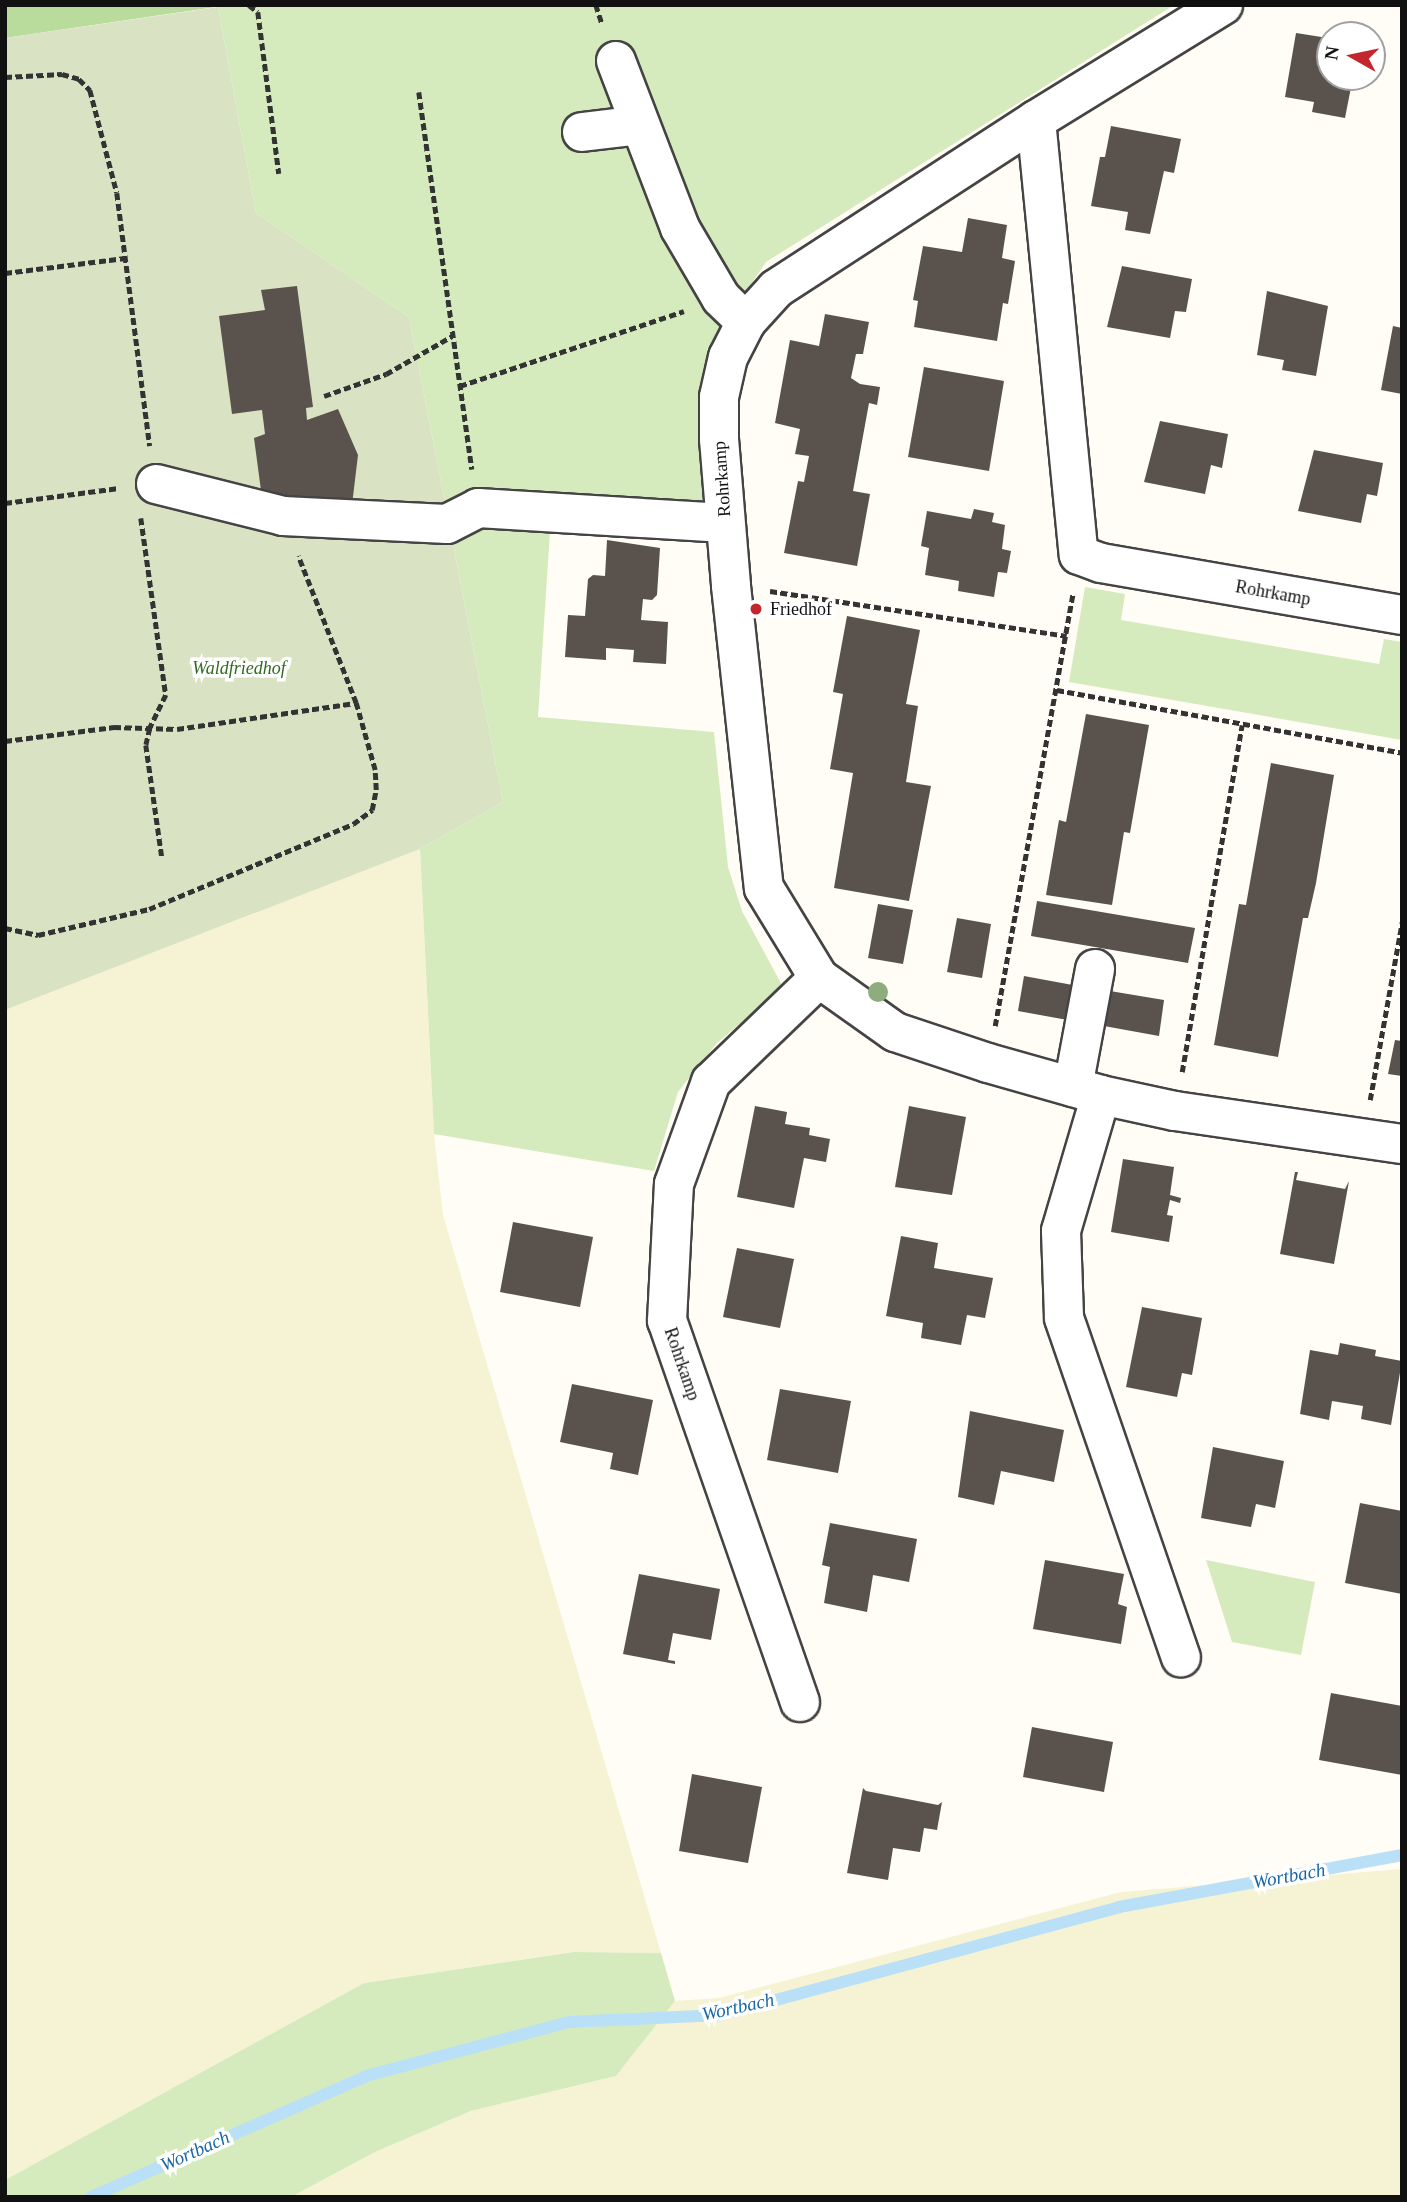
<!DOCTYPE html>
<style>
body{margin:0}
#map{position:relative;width:1407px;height:2202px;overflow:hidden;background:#fffdf5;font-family:Georgia,serif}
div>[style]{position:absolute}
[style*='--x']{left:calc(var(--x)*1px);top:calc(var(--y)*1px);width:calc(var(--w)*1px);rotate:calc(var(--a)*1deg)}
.farmland>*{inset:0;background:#f6f3d4}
.green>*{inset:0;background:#d5ebbd}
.forest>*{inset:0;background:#b9dc9c}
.cemetery>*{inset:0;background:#d9e3c4}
.stream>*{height:12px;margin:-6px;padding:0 6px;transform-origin:6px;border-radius:6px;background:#b9e0f7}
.building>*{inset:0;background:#5a524d}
.path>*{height:4.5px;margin-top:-2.25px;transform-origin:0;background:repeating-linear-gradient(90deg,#333 0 7px,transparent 0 10.5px)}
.roads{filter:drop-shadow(2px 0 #444) drop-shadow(-2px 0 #444) drop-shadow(0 2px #444) drop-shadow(0 -2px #444)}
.minor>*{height:38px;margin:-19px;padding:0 19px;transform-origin:19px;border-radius:19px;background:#fff}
.trees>*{width:20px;height:20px;margin:-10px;border-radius:50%;background:#8dad7f}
.dots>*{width:19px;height:19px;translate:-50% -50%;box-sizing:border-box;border:4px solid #fff;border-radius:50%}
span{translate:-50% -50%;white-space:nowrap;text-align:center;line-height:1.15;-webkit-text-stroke:7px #fff;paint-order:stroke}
.street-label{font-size:18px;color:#111}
.poi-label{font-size:18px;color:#111}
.left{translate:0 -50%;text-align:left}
.park-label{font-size:18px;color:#2f6b1f;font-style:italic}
.water-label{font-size:19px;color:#1768a6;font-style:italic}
.frame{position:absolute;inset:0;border:7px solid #111;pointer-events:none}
.north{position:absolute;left:1316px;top:21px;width:70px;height:70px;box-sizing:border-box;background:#fff;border:2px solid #a0a0a0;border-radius:50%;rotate:279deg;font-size:19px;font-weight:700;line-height:28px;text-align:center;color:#111}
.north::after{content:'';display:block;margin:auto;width:24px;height:32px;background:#c4262e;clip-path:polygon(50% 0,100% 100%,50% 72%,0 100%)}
</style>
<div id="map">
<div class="farmland">
<i style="clip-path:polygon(420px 849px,434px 1134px,443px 1215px,661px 1953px,574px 1952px,364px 1983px,5px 2180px,5px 1010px)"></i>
<i style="clip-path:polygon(1402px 1869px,1402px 2197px,291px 2197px,375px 2152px,471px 2111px,616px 2076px,675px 2001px,719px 1998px,1121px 1892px)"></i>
</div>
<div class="green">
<i style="clip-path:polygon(229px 5px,1174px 5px,766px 262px,707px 349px,711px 521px,551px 515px,538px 717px,714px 732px,728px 867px,742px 911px,783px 987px,717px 1043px,678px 1092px,654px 1171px,434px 1134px,420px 849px,503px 802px,409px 317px,256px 213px,218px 7px)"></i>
<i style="clip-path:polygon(1085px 587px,1125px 594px,1121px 620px,1379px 664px,1384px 639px,1402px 642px,1402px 740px,1069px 682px)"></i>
<i style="clip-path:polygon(1206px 1560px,1315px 1582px,1301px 1655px,1232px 1642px)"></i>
<i style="clip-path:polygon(574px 1952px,661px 1953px,675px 2001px,616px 2076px,471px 2111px,375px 2152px,291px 2197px,5px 2197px,5px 2180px,364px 1983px)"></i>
</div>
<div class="forest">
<i style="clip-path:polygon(5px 5px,229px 5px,5px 38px)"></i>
</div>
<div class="cemetery">
<i style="clip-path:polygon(218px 7px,256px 213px,409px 317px,503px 802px,420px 849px,5px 1010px,5px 38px)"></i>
</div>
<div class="stream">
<i style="--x:91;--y:2197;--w:300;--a:-23.7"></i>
<i style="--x:366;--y:2076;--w:210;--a:-14.9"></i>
<i style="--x:569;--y:2022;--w:151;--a:-2.7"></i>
<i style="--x:720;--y:2015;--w:413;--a:-15.1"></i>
<i style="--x:1119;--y:1907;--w:288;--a:-10.4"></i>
</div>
<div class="building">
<i style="clip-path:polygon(1296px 33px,1328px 38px,1330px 77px,1353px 77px,1345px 118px,1312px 112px,1314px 102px,1285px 97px)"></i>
<i style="clip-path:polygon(1111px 126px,1181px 139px,1174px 173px,1164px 171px,1150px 234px,1125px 230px,1128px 212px,1091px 206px,1100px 157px,1105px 157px)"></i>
<i style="clip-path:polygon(968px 218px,1007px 225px,1002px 258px,1015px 261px,1008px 304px,1003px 303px,997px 341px,914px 327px,918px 301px,913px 300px,923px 246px,962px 252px)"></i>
<i style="clip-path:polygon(1122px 266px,1192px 279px,1186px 312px,1175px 311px,1170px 338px,1107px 327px)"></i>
<i style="clip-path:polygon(297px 286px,313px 407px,306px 408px,307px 420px,338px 409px,358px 455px,352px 505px,262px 498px,254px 438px,265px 434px,262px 410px,232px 414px,219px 316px,265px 310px,261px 290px)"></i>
<i style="clip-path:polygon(1267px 291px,1328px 306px,1316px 376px,1282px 370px,1284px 360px,1257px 355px)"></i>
<i style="clip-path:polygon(825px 314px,869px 322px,863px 354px,856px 354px,851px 378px,860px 384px,880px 387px,877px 405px,869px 403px,853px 491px,870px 494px,857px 566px,784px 553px,798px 481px,804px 482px,809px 456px,795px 454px,800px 429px,775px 423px,790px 340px,819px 346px)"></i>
<i style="clip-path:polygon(1393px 326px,1402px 328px,1402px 394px,1381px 390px)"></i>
<i style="clip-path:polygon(924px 367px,1004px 381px,989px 471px,908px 457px)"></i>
<i style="clip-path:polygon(1160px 421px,1228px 434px,1222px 468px,1211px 465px,1205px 494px,1144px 482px)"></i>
<i style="clip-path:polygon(1314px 450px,1383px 463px,1377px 496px,1367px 494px,1361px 523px,1298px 511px)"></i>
<i style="clip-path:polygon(974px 509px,994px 513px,992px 522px,1005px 525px,1002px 549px,1011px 551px,1007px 573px,998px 572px,994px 597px,958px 591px,959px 581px,925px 575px,929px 548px,921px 546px,927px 511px,971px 519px)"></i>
<i style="clip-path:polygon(607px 540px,660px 548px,657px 595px,652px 600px,643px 599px,641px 620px,668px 622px,666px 664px,633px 662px,634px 650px,606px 648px,606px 660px,565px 657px,568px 615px,585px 616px,588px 579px,593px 575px,605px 576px)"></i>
<i style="clip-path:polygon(847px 616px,920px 630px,906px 704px,918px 706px,906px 782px,931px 786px,909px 901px,834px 888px,853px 773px,830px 769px,843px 694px,833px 692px)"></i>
<i style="clip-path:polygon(1086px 714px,1149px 725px,1130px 833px,1124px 832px,1112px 905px,1046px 895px,1059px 820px,1066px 822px)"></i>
<i style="clip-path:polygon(1271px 763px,1334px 775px,1316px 883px,1308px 918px,1303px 918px,1278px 1057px,1214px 1045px,1239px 904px,1246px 905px)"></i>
<i style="clip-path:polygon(1037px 901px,1195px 928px,1188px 963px,1031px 936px)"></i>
<i style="clip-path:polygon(878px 904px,913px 910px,903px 964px,868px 958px)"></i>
<i style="clip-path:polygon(957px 918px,991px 924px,982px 978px,947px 972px)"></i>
<i style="clip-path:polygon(1024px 976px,1078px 986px,1073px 1021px,1018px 1011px)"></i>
<i style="clip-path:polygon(1110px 991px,1164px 1000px,1159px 1036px,1104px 1026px)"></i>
<i style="clip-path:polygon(1395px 1040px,1402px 1041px,1402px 1076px,1388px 1074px)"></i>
<i style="clip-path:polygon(755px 1106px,787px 1112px,785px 1124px,810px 1128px,809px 1135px,830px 1139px,826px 1162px,804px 1158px,794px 1208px,737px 1197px)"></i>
<i style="clip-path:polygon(909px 1106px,966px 1117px,952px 1195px,895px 1187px)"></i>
<i style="clip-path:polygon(1123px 1159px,1174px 1167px,1170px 1195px,1181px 1198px,1180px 1203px,1170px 1200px,1167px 1215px,1173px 1216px,1169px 1242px,1111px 1232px)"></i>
<i style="clip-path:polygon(1295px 1172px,1298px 1172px,1296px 1180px,1345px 1189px,1349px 1181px,1334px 1264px,1280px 1254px)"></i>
<i style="clip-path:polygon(513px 1222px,593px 1237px,580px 1307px,500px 1292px)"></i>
<i style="clip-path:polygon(901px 1236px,938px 1243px,934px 1268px,993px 1278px,985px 1318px,967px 1315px,961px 1345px,921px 1338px,923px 1323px,886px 1316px)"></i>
<i style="clip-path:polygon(737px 1248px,794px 1259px,780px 1328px,723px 1317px)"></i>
<i style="clip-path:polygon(1142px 1307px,1202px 1318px,1192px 1375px,1182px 1373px,1177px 1397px,1126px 1387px)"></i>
<i style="clip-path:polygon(1340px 1343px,1376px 1350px,1375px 1356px,1402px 1361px,1391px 1425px,1361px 1419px,1363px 1406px,1332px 1401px,1329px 1420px,1300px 1414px,1310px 1350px,1338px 1355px)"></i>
<i style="clip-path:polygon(572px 1384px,653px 1400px,638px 1475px,610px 1469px,613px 1453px,560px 1442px)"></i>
<i style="clip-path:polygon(780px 1389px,851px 1401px,838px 1473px,767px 1460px)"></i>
<i style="clip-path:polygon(970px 1411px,1064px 1430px,1054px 1482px,1001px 1471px,994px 1505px,958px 1497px)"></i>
<i style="clip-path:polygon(1213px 1447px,1284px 1461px,1275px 1508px,1256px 1504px,1251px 1527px,1201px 1518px)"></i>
<i style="clip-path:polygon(1360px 1503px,1402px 1511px,1402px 1594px,1345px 1583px)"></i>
<i style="clip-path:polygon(830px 1523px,917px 1539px,909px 1582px,873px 1575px,867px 1612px,824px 1603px,830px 1567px,822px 1565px)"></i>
<i style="clip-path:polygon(1045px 1560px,1124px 1574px,1118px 1604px,1127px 1607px,1121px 1644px,1033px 1629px)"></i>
<i style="clip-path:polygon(639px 1574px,720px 1589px,711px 1640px,673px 1633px,668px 1660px,675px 1661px,675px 1664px,623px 1654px)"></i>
<i style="clip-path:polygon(1331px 1693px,1402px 1706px,1402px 1775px,1319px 1760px)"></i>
<i style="clip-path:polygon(1032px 1727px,1113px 1742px,1104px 1792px,1023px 1777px)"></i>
<i style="clip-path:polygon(692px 1774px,762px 1787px,748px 1863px,679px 1851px)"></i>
<i style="clip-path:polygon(863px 1788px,866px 1791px,938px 1805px,942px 1802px,937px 1830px,924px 1828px,920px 1852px,893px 1848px,888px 1880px,847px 1873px)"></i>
</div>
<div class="path">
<i style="--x:249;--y:5;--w:11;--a:38"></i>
<i style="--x:258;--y:12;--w:163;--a:82.6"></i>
<i style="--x:596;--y:5;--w:20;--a:72"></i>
<i style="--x:5;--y:77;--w:57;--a:-3"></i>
<i style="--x:62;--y:74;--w:18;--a:16"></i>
<i style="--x:79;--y:79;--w:16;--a:45"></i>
<i style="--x:90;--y:90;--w:106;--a:75.3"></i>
<i style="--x:117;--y:193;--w:255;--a:82.6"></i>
<i style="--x:419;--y:92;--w:381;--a:82"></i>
<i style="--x:5;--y:273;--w:121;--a:-7.1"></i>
<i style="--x:460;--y:386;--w:236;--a:-18.5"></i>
<i style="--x:324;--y:396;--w:66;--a:-19.5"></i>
<i style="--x:386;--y:374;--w:76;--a:-29.9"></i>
<i style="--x:5;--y:503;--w:115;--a:-7.5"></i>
<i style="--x:141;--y:518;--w:179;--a:82"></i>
<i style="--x:166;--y:695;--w:37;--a:116"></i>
<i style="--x:150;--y:728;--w:17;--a:103"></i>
<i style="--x:146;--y:745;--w:114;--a:81.9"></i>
<i style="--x:770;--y:591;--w:300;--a:8.6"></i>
<i style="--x:1057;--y:690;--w:351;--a:10.3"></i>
<i style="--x:5;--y:741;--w:110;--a:-7.3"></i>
<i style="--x:114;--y:727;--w:63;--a:1.8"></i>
<i style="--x:177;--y:729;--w:180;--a:-8.3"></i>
<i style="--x:5;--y:928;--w:34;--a:12"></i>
<i style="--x:38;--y:935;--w:114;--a:-13.2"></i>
<i style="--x:149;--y:909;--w:221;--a:-22.6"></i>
<i style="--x:353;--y:824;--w:24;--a:-36"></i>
<i style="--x:372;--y:810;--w:20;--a:-79"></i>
<i style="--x:376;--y:790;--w:20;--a:-93"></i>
<i style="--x:375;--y:770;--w:70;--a:-105.8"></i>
<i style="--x:356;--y:703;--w:158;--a:-111.5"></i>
<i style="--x:995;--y:1026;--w:439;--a:-79.8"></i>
<i style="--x:1182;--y:1072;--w:352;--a:-80.2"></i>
<i style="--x:1370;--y:1100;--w:181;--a:-79.8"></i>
</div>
<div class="roads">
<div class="minor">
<i style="--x:1223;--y:5;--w:220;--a:148.4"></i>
<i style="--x:1036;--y:120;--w:310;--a:147"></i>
<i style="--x:776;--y:289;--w:45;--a:132.3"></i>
<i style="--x:746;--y:322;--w:39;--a:117"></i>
<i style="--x:728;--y:357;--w:41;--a:102.7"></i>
<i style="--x:719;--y:397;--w:42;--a:90"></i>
<i style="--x:719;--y:439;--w:147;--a:85.3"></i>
<i style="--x:731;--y:586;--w:304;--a:83.8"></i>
<i style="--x:764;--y:888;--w:105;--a:58.6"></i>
<i style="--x:819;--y:978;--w:93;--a:35.4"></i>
<i style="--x:895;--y:1032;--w:98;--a:18.4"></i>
<i style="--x:988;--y:1063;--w:117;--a:15.8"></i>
<i style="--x:1101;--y:1095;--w:76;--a:12.2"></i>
<i style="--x:1175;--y:1111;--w:229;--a:8.3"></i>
<i style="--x:616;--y:61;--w:179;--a:69"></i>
<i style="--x:680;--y:228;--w:81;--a:59.6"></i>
<i style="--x:721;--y:298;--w:35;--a:44"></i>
<i style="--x:1036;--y:120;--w:437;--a:84.4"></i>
<i style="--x:1079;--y:555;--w:23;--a:20"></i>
<i style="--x:1101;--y:563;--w:305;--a:9.8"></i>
<i style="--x:582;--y:132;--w:58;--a:-6.9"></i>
<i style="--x:156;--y:484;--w:131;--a:14.1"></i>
<i style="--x:283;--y:516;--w:164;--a:2.8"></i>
<i style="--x:447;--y:524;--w:35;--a:-27"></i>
<i style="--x:478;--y:508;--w:247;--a:3.5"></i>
<i style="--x:1073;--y:1087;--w:120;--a:-79.4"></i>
<i style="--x:1101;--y:1095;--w:142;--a:106.4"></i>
<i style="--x:1061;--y:1231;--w:87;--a:88"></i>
<i style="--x:1064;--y:1318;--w:359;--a:71"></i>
<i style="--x:800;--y:1702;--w:404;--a:-109.2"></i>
<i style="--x:667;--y:1321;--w:137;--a:-87.1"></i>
<i style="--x:674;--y:1184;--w:109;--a:-70.1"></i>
<i style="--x:711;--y:1082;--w:150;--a:-43.9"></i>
</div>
</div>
<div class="trees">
<i style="left:878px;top:992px"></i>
</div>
<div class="dots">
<i style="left:756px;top:609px;background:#c4262e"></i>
</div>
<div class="street-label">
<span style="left:722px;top:479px;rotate:-94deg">Rohrkamp</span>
<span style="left:1273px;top:593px;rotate:10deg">Rohrkamp</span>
<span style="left:682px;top:1364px;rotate:71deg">Rohrkamp</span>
</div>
<div class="poi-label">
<span class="left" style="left:770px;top:609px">Friedhof</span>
</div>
<div class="park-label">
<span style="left:239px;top:668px">Waldfriedhof</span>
</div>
<div class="water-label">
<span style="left:1289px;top:1876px;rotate:-10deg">Wortbach</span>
<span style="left:738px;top:2007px;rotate:-12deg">Wortbach</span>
<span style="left:195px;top:2151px;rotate:-24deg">Wortbach</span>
</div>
<div class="frame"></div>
<div class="north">N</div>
</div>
